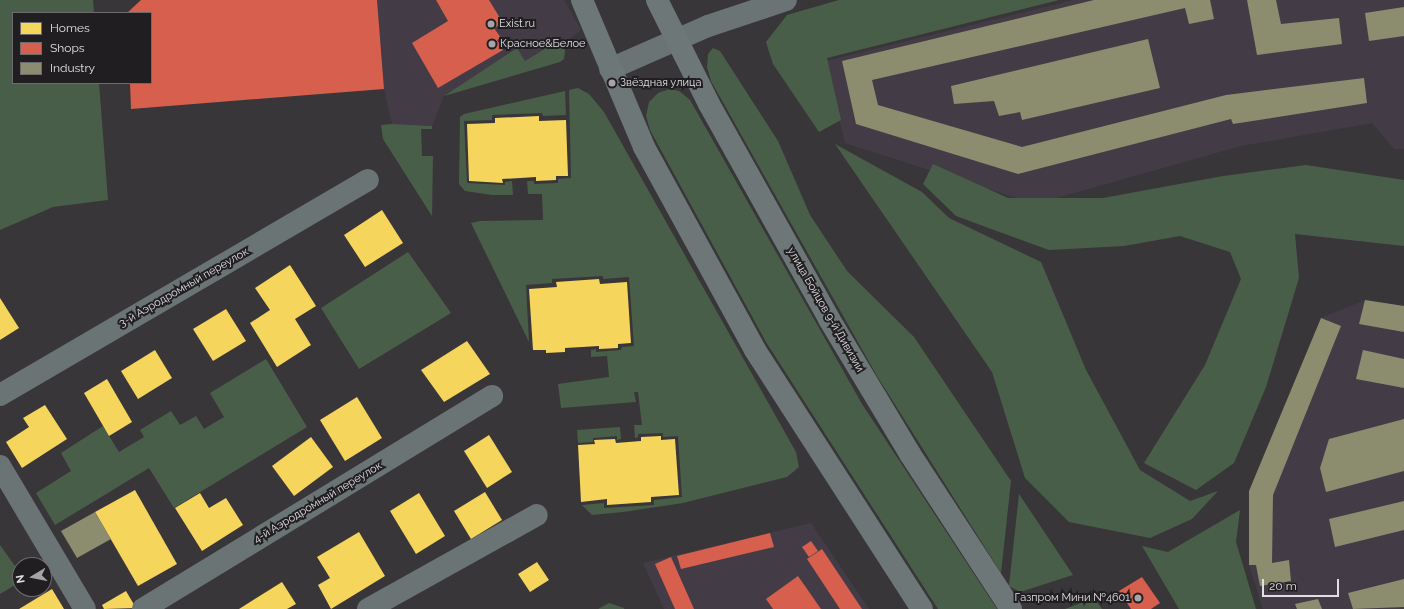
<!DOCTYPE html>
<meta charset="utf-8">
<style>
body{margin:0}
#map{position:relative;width:1404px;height:609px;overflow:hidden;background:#39363a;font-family:Raleway,sans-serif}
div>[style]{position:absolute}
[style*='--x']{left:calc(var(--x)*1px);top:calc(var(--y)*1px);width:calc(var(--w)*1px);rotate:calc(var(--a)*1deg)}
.built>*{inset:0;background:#433c47}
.green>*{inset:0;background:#495e48}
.homes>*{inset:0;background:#f6d55c}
.shops>*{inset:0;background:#d6604d}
.industry>*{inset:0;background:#8c8c6e}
.street>*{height:22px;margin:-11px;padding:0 11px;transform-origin:11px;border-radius:11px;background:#6b7475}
.secondary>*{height:22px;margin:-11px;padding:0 11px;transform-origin:11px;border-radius:11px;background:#6d7777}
.dots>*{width:11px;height:11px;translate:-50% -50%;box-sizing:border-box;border:2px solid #201e20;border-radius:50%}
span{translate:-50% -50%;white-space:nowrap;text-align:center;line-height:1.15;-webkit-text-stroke:4px #201e20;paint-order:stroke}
.poi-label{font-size:11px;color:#e2dfe3}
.left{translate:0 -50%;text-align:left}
.right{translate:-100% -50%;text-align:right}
.street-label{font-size:11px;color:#e2dfe3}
.legend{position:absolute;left:12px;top:12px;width:140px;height:72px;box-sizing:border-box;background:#201e20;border:1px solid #6e6b6e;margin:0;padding:5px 7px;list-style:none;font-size:12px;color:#e2dfe3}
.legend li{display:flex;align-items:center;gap:8px;height:20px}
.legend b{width:20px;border:1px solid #6e6b6e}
.north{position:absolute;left:12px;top:557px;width:40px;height:40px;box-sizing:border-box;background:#201e20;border:1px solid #6e6b6e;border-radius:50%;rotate:260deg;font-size:11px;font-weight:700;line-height:16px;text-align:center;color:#e2dfe3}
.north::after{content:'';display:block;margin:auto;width:14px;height:18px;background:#a7a4a8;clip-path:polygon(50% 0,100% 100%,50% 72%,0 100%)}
.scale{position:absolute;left:1262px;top:579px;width:77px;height:18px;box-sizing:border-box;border:2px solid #e2dfe3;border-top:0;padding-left:5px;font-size:12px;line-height:14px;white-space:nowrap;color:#e2dfe3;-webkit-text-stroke:3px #201e20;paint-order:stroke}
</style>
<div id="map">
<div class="built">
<i style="clip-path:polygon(377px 0,564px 0,581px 30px,563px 44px,556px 42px,525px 61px,517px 48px,444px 96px,432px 126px,392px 124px,384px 89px)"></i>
<i style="clip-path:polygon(1074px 0,1404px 0,1404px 149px,1394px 149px,1372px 123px,1241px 146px,1035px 204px,845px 143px,826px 61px)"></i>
<i style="clip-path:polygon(1365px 300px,1404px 306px,1404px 609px,1263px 609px,1249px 565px,1249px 491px,1321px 318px)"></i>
<i style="clip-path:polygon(811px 523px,869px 609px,664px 609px,643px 563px)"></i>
</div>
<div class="green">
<i style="clip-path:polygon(0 0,93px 0,94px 13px,13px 13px,13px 83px,99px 83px,108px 200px,53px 207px,0 230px)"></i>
<i style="clip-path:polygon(839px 0,1059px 0,827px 58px,841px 120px,819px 132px,773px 64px,766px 42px,787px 15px)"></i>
<i style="clip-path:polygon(556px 42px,563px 44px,565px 51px,564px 59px,560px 62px,444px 96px,517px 48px,525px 61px)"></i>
<i style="clip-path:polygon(713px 48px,720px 51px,778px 141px,810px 215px,847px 271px,914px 337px,1011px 481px,1001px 573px,877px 376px,711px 81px,707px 67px,708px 54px)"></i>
<i style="clip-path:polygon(578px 88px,589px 94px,604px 112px,796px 452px,799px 467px,787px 477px,683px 503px,623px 512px,592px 515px,582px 505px,604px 503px,604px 508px,654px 505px,654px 500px,682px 497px,678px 436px,663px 437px,663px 433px,638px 434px,638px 437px,635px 438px,634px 425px,642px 425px,638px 392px,634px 392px,636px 402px,561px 408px,558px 384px,609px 377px,607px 356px,591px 357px,591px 350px,596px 349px,596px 352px,621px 350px,622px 347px,634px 346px,629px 277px,603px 279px,603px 276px,552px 279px,552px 283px,526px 285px,529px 342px,471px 223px,480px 221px,543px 220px,542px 194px,528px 194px,527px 181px,534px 181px,534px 184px,558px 183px,558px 179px,571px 178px,569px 90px)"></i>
<i style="clip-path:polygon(670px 89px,679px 91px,690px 100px,862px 404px,997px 609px,938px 609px,766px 342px,650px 130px,646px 116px,649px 102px,658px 93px)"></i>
<i style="clip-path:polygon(565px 91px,566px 115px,543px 116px,542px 113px,492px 115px,492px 120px,464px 121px,467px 183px,505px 185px,505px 182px,512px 181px,513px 195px,492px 195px,465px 191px,459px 184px,460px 117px,464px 114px)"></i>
<i style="clip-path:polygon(392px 124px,432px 126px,432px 129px,421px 129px,422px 156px,433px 156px,432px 216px,383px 139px,381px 125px)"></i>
<i style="clip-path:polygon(835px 144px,922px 192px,949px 218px,1041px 262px,1086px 370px,1140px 470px,1190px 501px,1218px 491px,1192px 519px,1150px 538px,1069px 522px,1025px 478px,992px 372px)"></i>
<i style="clip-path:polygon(933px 164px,1008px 198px,1103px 198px,1223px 176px,1306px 165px,1404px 180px,1404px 246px,1295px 234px,1299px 278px,1266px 387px,1234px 463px,1196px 490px,1144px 463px,1205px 365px,1241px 279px,1230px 252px,1180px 236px,1124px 246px,1049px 250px,956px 216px,923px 184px)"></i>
<i style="clip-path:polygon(408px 252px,451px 313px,359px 369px,321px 308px)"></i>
<i style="clip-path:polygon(266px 359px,307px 427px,174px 508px,149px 468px,55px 525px,36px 493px,71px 471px,61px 453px,103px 426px,119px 452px,144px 437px,140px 430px,171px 411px,180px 425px,196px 416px,204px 429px,224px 417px,210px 393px)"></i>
<i style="clip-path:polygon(620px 427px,621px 439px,617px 440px,617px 436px,593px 438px,593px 442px,578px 443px,577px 430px)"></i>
<i style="clip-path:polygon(1019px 494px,1073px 575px,1020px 592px,1009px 586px)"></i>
<i style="clip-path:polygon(1240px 510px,1236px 542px,1256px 609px,1179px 609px,1142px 546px,1168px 552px)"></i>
<i style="clip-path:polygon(0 545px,20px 573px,20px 582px,0 594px)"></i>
<i style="clip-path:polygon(1094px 598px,1102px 609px,1065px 609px)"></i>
<i style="clip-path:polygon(609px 603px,624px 608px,624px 609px,598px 609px)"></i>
</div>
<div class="homes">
<i style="clip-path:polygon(539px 116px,539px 121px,566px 120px,568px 176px,556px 176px,556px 180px,536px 181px,536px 177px,502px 179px,503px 183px,469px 181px,467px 124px,495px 123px,495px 118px)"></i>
<i style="clip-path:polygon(382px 210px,403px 243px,365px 267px,344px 235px)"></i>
<i style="clip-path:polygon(290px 265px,316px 306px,295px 319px,311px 345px,277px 367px,250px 323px,270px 310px,255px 288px)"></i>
<i style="clip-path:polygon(599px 279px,600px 284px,627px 282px,631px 343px,618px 344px,618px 348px,599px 349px,599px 346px,565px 348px,565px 352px,546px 353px,546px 350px,533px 350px,529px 289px,557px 287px,556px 282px)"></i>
<i style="clip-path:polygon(0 298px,19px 328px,0 340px)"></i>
<i style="clip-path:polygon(226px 309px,246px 341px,213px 361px,193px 329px)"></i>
<i style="clip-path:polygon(467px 341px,490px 374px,444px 402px,421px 370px)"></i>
<i style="clip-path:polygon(155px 350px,172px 378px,138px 399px,121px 371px)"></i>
<i style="clip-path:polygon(107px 379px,132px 422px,109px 436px,84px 393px)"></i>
<i style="clip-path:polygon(357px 397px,382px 438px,345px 461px,320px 420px)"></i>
<i style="clip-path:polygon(45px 405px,67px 439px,22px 468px,6px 442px,29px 427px,23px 418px)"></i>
<i style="clip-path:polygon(489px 435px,512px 472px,487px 488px,464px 451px)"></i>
<i style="clip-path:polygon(661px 436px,661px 440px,675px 439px,679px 495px,651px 497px,651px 502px,607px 505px,607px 499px,581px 502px,578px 445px,595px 444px,594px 440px,615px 439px,616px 443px,641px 441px,641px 437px)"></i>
<i style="clip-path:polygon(311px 437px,333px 467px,294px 496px,272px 466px)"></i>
<i style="clip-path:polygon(135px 490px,177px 564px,138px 586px,95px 512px)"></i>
<i style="clip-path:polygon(485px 492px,502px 520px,471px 539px,454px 511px)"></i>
<i style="clip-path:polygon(200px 493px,209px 508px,226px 498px,243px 525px,202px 551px,175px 508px)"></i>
<i style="clip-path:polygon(419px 493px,445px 536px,416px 554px,390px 511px)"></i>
<i style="clip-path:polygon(359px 532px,385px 576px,331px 609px,318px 585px,330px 578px,317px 557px)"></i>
<i style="clip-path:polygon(537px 562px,549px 580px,530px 592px,518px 574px)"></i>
<i style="clip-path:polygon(282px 582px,296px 604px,287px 609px,239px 609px)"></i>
<i style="clip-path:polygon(52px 589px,64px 609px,19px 609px)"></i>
<i style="clip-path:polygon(126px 591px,136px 608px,104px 609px,102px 605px)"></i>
</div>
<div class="shops">
<i style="clip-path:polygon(141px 0,377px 0,384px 89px,131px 109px,130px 83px,151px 83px,151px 13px,127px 13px)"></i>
<i style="clip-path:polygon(436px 0,489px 0,503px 23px,494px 28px,501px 38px,497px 40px,503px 50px,438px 88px,412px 43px,448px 21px)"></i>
<i style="clip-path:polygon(770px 533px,774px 547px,681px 569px,677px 556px)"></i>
<i style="clip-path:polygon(811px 541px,818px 551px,809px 557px,802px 547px)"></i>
<i style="clip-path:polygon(822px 549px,862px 609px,840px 609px,807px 559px)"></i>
<i style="clip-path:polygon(671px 557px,694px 609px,675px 609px,655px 564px)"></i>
<i style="clip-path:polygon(798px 576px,821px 609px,773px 609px,766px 599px)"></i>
<i style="clip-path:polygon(1142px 577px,1160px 603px,1151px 609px,1131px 609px,1119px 591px)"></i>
</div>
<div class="industry">
<i style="clip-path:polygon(1094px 0,1210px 0,1214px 19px,1189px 24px,1185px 8px,872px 80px,878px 105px,1022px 147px,1226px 95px,1364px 78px,1367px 103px,1233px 124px,1231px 119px,1018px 174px,856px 124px,842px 61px)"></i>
<i style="clip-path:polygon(1247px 0,1276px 0,1281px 24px,1339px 18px,1342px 44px,1257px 55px)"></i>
<i style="clip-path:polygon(1404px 7px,1404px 36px,1369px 41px,1365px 13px)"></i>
<i style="clip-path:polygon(1148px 39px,1160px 88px,1022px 120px,1020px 112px,999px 116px,994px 101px,954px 104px,951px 86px)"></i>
<i style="clip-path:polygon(1365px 300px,1404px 306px,1404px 332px,1359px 324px)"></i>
<i style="clip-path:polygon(1321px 318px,1341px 326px,1273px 495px,1272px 563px,1289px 560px,1291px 581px,1260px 586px,1256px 565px,1249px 565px,1249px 491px)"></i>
<i style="clip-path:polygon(1363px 350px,1404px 359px,1404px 388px,1356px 379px)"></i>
<i style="clip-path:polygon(1404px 419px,1404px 471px,1326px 492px,1320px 468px,1329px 439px)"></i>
<i style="clip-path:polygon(1404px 501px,1404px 530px,1335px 547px,1329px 519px)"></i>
<i style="clip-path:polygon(95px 512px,111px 539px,77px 558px,61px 531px)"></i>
<i style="clip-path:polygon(1404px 579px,1404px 607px,1353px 609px,1348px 593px)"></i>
<i style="clip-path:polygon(1318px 599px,1322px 609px,1297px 609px,1295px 604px)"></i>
</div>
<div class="street">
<i style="--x:610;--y:69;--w:107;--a:-23.7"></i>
<i style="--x:708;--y:26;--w:82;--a:-18.4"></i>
<i style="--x:0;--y:395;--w:426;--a:-30.3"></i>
<i style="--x:0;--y:466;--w:166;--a:59.3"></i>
<i style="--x:143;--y:609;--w:409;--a:-31.4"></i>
<i style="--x:368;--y:609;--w:193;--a:-29.1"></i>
</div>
<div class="secondary">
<i style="--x:582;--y:0;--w:160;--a:67.1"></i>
<i style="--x:644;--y:147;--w:231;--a:61.3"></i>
<i style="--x:755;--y:350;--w:308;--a:57.2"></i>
<i style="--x:657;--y:0;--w:116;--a:63.4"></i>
<i style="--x:709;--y:104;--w:246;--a:60.8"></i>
<i style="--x:829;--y:319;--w:157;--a:59"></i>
<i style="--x:910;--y:454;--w:185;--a:56.9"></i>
</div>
<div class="dots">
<i style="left:491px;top:24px;background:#a7a4a8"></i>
<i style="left:492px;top:44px;background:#a7a4a8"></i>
<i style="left:612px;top:83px;background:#a7a4a8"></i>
<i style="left:1138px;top:598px;background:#a7a4a8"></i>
</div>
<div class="poi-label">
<span class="left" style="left:499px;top:24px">Exist.ru</span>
<span class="left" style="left:500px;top:44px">Красное&amp;Белое</span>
<span class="left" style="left:620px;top:83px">Звёздная улица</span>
<span class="right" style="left:1130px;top:598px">Газпром Мини №4601</span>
</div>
<div class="street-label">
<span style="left:184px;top:288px;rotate:-30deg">3-й Аэродромный переулок</span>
<span style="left:825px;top:310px;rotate:60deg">улица Бойцов 9-й Дивизии</span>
<span style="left:318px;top:503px;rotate:-31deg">4-й Аэродромный переулок</span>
</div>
<ul class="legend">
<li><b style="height:11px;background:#f6d55c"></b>Homes</li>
<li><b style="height:11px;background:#d6604d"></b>Shops</li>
<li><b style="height:11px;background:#8c8c6e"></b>Industry</li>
</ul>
<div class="north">N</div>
<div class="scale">20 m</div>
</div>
